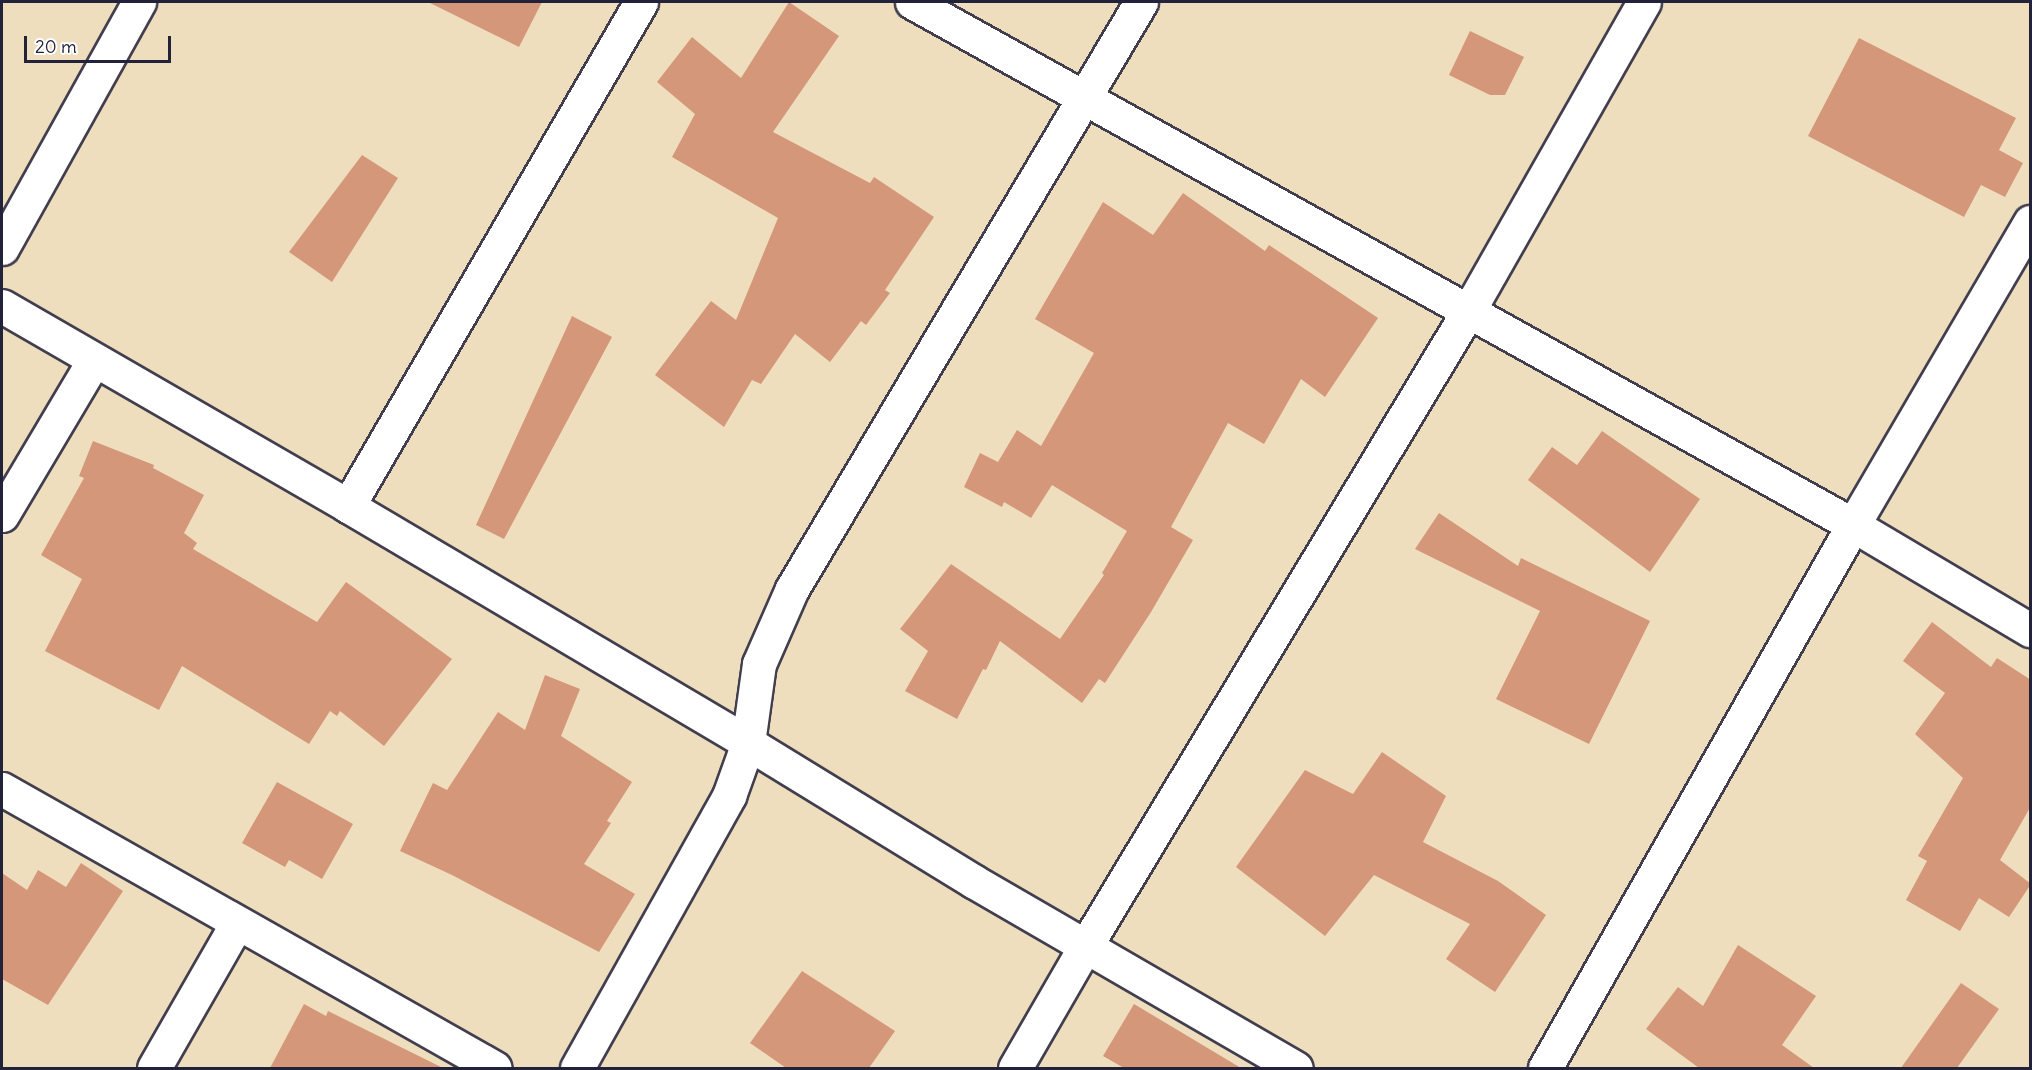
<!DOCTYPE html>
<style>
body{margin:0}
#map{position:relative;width:2032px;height:1070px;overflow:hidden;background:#eedebd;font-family:Delius,sans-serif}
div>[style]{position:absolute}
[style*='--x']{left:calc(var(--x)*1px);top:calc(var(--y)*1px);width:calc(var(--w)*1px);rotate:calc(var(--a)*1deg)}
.building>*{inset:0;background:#d59779}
.roads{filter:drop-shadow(2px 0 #413e4e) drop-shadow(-2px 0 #413e4e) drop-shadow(0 2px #413e4e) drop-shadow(0 -2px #413e4e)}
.minor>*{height:33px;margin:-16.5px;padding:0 16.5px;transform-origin:16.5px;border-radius:16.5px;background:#fff}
span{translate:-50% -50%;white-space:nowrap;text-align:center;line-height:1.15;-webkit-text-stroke:4.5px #fff;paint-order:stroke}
.frame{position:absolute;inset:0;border:3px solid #22223b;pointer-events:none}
.scale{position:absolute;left:24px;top:36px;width:147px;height:27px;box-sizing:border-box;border:3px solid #22223b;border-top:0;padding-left:8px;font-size:18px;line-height:21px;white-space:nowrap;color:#22223b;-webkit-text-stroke:4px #fff;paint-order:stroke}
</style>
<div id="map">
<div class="building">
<i style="clip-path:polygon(428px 2px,542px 2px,519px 47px)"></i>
<i style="clip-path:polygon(789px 2px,839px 36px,773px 132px,870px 183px,874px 177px,934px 217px,885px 290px,890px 293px,866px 325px,861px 321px,830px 362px,795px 334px,761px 384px,752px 380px,724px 427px,655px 375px,711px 301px,736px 320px,778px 218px,672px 157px,695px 114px,657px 82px,692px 37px,741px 78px)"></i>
<i style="clip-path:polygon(1470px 31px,1524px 57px,1505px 95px,1490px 95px,1449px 75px)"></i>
<i style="clip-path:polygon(1859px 38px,2016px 118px,1999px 150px,2023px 163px,2005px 197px,1981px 185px,1964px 217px,1808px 136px)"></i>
<i style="clip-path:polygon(362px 155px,398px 178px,332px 282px,289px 252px)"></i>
<i style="clip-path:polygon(1183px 193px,1265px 251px,1269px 245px,1378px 318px,1325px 397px,1301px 379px,1264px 444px,1228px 423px,1171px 527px,1193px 540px,1151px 612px,1105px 683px,1099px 679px,1082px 703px,1000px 641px,986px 670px,983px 669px,957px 719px,905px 691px,928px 651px,900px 629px,951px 564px,1060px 639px,1104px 575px,1102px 573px,1127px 531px,1052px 485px,1031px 518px,1004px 502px,1002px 507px,964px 487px,980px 453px,998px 462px,1017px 430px,1041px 446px,1094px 353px,1035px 319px,1103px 202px,1153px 235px)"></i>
<i style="clip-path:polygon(572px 316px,612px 337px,504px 539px,476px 525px)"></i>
<i style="clip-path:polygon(1602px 431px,1700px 499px,1650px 572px,1528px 480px,1552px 447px,1577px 465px)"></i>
<i style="clip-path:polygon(93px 441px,154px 465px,153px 468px,204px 495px,184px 533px,197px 543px,193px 549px,317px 622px,346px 582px,452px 659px,384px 746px,340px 711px,337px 716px,330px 711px,309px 744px,182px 666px,159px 710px,45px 651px,82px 579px,41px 555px,84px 478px,79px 476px)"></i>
<i style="clip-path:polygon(1439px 513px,1518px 566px,1521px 558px,1650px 621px,1589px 744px,1496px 699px,1540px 611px,1415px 549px)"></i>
<i style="clip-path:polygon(1932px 622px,1991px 667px,1997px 658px,2031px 680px,2031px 806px,2000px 860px,2031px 884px,2009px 917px,1979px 898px,1960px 931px,1906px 900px,1927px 861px,1918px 856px,1963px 778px,1915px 734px,1945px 693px,1903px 661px)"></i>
<i style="clip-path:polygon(545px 675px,580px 689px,561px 736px,632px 782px,607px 821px,611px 823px,584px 864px,635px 894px,599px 952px,452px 875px,400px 851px,433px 783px,447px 790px,498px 712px,525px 730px)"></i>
<i style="clip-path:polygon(1382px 752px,1446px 796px,1423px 842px,1498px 881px,1546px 915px,1495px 992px,1446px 959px,1470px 924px,1374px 875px,1325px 936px,1236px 867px,1305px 770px,1353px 794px)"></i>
<i style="clip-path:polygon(277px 782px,353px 824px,322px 879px,289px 860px,285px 867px,242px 843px)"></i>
<i style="clip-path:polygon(81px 863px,123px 891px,48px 1005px,2px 979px,2px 873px,27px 890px,38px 870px,66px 887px)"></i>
<i style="clip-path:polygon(1738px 945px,1816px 996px,1782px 1045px,1814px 1068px,1699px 1068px,1646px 1029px,1678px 987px,1703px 1006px)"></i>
<i style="clip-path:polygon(802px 971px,895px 1031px,869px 1068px,786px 1068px,750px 1043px)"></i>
<i style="clip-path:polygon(1961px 983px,1999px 1009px,1957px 1068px,1901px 1068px)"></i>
<i style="clip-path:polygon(304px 1004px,326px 1016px,328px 1011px,443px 1068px,270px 1068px)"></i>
<i style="clip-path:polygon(1134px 1004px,1241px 1068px,1124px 1068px,1103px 1056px)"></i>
</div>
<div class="roads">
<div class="minor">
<i style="--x:912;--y:2;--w:1077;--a:29.06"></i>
<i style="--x:1853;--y:525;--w:206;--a:30.7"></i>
<i style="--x:2;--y:248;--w:282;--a:-60.9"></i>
<i style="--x:2;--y:306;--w:400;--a:30"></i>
<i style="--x:348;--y:506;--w:465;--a:30.6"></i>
<i style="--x:748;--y:743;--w:264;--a:31.5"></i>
<i style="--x:973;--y:881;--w:373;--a:30.1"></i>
<i style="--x:348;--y:506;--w:583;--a:-59.83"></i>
<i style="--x:2;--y:515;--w:180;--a:-59.3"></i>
<i style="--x:2;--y:789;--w:566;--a:29.51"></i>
<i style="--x:154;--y:1068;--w:167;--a:-60.2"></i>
<i style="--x:577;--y:1068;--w:312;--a:-60.8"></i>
<i style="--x:729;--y:796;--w:56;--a:-70.3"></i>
<i style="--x:748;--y:743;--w:80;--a:-82.1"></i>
<i style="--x:759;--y:664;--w:82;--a:-66.3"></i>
<i style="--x:792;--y:589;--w:683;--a:-59.27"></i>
<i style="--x:1015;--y:1068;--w:140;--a:-60"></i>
<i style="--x:1085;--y:947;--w:744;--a:-58.92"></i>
<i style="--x:1469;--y:310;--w:354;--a:-60.4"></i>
<i style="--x:1545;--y:1068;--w:624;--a:-60.44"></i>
<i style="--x:1853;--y:525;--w:351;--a:-59.7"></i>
</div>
</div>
<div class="frame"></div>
<div class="scale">20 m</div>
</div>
